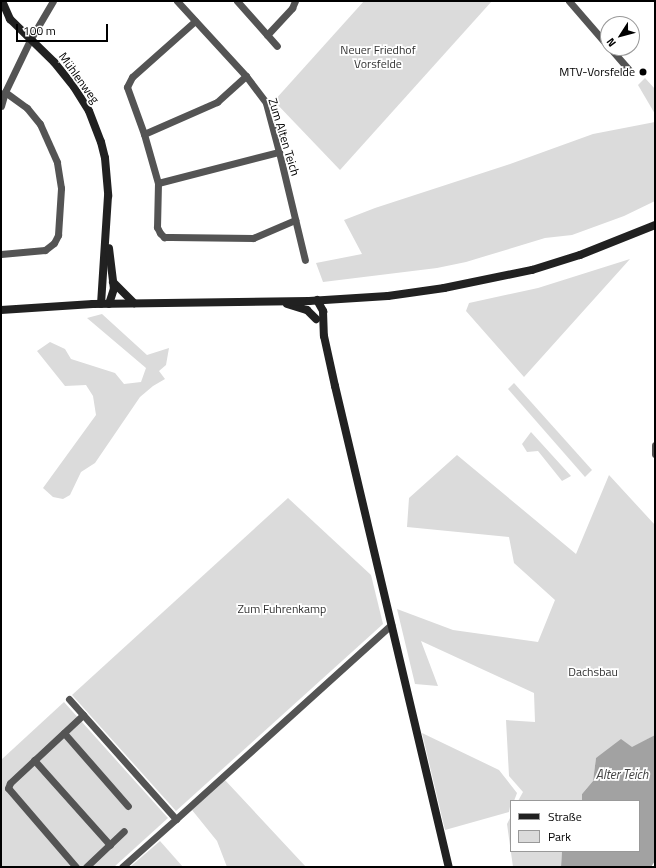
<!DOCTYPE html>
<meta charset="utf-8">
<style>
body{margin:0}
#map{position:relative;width:656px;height:868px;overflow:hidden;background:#fff;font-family:"Titillium Web",sans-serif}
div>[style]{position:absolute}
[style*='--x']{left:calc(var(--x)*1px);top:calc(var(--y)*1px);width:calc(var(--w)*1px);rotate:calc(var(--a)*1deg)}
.green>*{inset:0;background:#dbdbdb}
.water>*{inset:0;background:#a2a2a2}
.street>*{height:7px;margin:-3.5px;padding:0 3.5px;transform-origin:3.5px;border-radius:3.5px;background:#545454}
.secondary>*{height:8px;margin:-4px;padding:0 4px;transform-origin:4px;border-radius:4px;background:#212121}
.dots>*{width:11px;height:11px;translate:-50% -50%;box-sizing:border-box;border:2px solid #fff;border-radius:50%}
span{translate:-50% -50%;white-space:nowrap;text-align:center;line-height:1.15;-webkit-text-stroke:3.5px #fff;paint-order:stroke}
.park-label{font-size:12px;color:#323232}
.poi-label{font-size:12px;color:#000}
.right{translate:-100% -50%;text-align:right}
.street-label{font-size:12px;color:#000}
.water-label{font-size:13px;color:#434343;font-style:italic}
.frame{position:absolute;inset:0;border:2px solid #000;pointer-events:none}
.legend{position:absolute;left:510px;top:800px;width:130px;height:52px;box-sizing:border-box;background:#fff;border:1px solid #999;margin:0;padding:5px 7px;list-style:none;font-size:12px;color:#000}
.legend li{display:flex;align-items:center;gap:8px;height:20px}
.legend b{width:20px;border:1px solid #999}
.north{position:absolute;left:600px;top:16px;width:40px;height:40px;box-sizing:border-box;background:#fff;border:1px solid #999;border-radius:50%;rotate:234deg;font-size:11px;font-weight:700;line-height:16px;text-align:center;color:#000}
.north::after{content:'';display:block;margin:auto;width:14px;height:18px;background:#000;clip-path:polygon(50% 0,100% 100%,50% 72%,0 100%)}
.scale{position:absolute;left:16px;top:24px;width:92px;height:18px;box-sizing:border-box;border:2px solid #000;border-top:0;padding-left:5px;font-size:12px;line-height:14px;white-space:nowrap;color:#000;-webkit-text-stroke:3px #fff;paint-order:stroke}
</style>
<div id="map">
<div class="green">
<i style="clip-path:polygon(364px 1px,492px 1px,340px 170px,274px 101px)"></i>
<i style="clip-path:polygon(645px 78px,655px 89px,655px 114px,638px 85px)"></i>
<i style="clip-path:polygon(655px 122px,655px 201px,624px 216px,572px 235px,545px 238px,466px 262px,437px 268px,323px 282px,316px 263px,362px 254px,344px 220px,375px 208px,507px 165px,593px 134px)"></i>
<i style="clip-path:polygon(630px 259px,524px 377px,466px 311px,469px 303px,538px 288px)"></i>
<i style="clip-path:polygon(102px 314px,147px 355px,169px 348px,166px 365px,159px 371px,165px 379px,153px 386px,140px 397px,95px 463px,81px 472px,70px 495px,63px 499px,53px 497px,43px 488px,96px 415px,93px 396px,86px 385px,65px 386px,37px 351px,50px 342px,65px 349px,71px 359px,115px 373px,124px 384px,141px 382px,146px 368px,87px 318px)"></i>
<i style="clip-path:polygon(514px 383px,592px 470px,585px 477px,508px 389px)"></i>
<i style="clip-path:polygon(531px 432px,571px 476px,562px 481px,538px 451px,527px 452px,522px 444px)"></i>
<i style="clip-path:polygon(457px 455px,576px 554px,609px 475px,655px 525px,655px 735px,632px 748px,596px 758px,593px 781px,582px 794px,582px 801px,518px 801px,523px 792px,509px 776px,506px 720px,535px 722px,534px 693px,421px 641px,438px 686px,415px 684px,397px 609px,453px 630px,538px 642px,555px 600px,514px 563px,509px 537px,407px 527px,409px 498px)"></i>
<i style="clip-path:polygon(288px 498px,371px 575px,383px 624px,176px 811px,72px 695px)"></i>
<i style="clip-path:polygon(64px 702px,168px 818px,114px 867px,1px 867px,1px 760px)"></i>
<i style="clip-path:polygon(422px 733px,499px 770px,517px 793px,514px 801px,511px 801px,509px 812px,445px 830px)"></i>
<i style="clip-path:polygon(224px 779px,306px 867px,227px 867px,217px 841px,192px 810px)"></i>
<i style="clip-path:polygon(511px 816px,511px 851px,562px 851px,561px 867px,513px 867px,507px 824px)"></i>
<i style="clip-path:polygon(160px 841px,183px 867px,130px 867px)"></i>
</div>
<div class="water">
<i style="clip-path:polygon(655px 735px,655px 861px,651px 867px,561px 867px,562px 851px,639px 851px,639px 801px,582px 801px,582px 794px,593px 781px,596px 758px,621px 739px,632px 747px)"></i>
</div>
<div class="street">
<i style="--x:177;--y:1;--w:102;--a:47.4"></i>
<i style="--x:246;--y:76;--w:34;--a:53"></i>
<i style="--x:266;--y:103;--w:51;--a:75.1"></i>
<i style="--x:279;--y:152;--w:111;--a:76.5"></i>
<i style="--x:237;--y:1;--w:60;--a:48.4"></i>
<i style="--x:569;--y:1;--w:60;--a:49.1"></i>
<i style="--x:195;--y:21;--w:84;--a:138.4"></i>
<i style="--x:132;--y:77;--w:11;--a:117"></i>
<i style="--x:127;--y:87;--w:50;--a:70.1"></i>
<i style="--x:144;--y:134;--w:51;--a:74.1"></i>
<i style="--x:158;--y:183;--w:44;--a:91.3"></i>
<i style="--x:157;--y:227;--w:7;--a:63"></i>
<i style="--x:160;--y:233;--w:6;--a:45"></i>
<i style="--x:164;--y:237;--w:7;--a:0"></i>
<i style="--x:171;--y:237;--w:82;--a:0.7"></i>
<i style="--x:253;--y:238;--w:46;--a:-23.2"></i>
<i style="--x:267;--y:35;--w:37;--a:-47"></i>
<i style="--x:292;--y:8;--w:8;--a:-67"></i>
<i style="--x:610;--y:48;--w:28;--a:49"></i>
<i style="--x:1;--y:106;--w:15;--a:-74"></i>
<i style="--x:5;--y:92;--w:58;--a:-64.3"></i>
<i style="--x:30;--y:40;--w:45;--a:-59.5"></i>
<i style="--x:144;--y:134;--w:80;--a:-23.7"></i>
<i style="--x:217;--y:102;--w:39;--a:-42"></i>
<i style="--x:158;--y:183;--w:125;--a:-14.4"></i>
<i style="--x:1;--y:254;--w:44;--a:-5.2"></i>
<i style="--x:45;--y:250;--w:11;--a:-38"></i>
<i style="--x:54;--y:243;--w:9;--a:-63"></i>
<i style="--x:58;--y:235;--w:47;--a:-86.3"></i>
<i style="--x:61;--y:188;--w:26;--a:-99"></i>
<i style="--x:57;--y:162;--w:42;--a:-114.1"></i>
<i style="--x:40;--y:124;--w:21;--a:-129"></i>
<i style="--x:27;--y:108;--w:27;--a:-144"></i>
<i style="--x:655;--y:445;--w:9;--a:90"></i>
<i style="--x:69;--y:699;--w:161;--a:48.3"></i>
<i style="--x:176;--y:819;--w:72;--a:138.4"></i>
<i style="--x:64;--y:733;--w:97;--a:48.8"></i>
<i style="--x:34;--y:760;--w:114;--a:48.2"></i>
<i style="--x:176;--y:819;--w:290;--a:-42.1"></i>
<i style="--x:76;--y:867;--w:104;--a:-130.7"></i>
<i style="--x:8;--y:788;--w:5;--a:-68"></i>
<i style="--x:10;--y:783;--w:100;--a:-43"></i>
<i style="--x:86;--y:867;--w:52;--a:-43.5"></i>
</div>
<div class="secondary">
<i style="--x:2;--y:1;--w:20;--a:66"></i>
<i style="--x:10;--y:19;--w:62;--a:44.3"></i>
<i style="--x:54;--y:62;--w:32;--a:51"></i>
<i style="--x:74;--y:87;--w:28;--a:58"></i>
<i style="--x:89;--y:111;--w:33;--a:69"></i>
<i style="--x:101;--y:142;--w:16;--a:76"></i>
<i style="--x:105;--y:158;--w:38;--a:85"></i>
<i style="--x:108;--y:196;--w:108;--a:93.7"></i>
<i style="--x:113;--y:282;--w:30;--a:45"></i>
<i style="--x:317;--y:300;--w:13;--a:61"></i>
<i style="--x:323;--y:311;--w:25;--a:88"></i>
<i style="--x:324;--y:336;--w:51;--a:77.6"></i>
<i style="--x:335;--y:386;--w:494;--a:76.7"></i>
<i style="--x:109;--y:304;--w:16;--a:-72"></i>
<i style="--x:114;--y:289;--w:41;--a:-97"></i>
<i style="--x:287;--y:304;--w:21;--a:17"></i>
<i style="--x:307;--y:310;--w:13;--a:45"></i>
<i style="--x:1;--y:310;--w:92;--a:-3.7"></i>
<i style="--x:93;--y:304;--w:216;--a:-0.8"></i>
<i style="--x:309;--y:301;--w:79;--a:-3.6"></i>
<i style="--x:388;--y:296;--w:57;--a:-8.1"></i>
<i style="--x:444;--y:288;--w:90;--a:-11.6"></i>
<i style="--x:532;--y:270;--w:50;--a:-17.4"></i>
<i style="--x:580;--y:255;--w:81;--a:-21.8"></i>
</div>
<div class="dots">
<i style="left:643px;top:72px;background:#000"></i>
</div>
<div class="park-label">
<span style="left:378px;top:57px">Neuer Friedhof<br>Vorsfelde</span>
<span style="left:282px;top:609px">Zum Fuhrenkamp</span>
<span style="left:593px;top:672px">Dachsbau</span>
</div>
<div class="poi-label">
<span class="right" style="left:635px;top:72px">MTV-Vorsfelde</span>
</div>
<div class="street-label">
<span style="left:79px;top:78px;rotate:54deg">Mühlenweg</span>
<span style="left:284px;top:137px;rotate:73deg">Zum Alten Teich</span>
</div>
<div class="water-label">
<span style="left:622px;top:774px">Alter Teich</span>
</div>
<div class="frame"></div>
<ul class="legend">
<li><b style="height:5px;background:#212121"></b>Straße</li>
<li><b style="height:11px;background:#dbdbdb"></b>Park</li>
</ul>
<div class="north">N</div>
<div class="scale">100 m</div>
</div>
